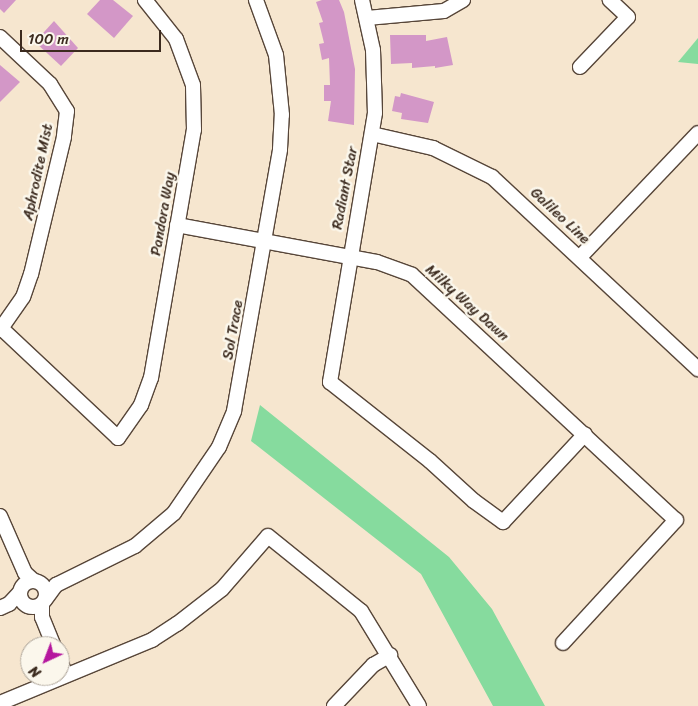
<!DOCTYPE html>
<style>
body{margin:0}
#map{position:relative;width:698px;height:706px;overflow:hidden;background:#f6e6cf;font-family:Sriracha,sans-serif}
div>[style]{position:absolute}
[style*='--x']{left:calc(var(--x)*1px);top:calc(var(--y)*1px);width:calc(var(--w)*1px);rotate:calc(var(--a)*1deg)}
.green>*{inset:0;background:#86db9e}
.building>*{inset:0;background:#d397c7}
.roads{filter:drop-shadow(1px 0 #574639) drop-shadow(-1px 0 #574639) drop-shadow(0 1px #574639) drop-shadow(0 -1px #574639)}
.minor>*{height:14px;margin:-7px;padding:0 7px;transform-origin:7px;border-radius:7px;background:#fff}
.minor>.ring{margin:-7px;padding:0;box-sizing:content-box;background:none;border:14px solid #fff;border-radius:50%}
span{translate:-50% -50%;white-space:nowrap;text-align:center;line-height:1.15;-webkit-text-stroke:5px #fbf7ec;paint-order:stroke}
.street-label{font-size:15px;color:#3b2a1e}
.north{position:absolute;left:20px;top:636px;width:50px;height:50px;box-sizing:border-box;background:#fbf7ec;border:1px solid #aea59a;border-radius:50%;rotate:223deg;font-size:14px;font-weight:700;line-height:20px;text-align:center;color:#3b2a1e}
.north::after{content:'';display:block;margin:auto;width:18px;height:22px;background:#b5179e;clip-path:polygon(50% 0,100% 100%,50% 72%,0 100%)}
.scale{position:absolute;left:20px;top:30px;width:141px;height:22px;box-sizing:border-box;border:2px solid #3b2a1e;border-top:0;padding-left:6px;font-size:15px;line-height:18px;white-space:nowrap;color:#3b2a1e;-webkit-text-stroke:4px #fbf7ec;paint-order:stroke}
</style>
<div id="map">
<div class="green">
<i style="clip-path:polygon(698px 38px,698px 64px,678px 62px)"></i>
<i style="clip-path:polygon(260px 405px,449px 557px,492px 609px,545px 706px,493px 706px,421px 574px,251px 441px)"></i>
</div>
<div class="building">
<i style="clip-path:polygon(0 0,16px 0,4px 13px,0 9px)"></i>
<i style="clip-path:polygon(100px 0,113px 0,133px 16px,114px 38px,87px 14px)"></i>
<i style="clip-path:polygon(322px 0,339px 0,344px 12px,355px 69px,354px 125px,328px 121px,331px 101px,324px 101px,324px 85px,330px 85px,329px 58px,322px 60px,319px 44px,324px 43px,319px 23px,323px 22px,316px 2px)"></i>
<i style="clip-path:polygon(54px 21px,78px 48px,61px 66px,35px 42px)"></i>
<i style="clip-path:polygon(390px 35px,426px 35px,426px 41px,447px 37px,453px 65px,435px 68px,435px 66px,412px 68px,412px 63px,391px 64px)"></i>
<i style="clip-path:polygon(0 65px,20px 82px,0 102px)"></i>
<i style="clip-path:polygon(401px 93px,434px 102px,428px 123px,401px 119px,402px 113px,392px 111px,395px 96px,400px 97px)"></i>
</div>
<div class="roads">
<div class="minor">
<i style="--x:362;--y:0;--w:51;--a:77.6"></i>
<i style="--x:373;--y:50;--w:63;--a:88.2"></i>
<i style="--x:375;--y:113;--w:273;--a:99.5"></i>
<i style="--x:330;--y:382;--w:127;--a:38.3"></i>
<i style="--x:430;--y:461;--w:59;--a:42.3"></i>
<i style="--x:474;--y:501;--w:36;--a:36"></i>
<i style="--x:503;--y:522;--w:120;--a:-47"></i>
<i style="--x:367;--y:18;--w:77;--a:-5.2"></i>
<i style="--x:444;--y:11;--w:22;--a:-30"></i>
<i style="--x:0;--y:37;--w:69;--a:43.2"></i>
<i style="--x:50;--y:84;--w:32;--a:58"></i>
<i style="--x:67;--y:111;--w:26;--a:97"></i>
<i style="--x:64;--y:137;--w:141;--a:103.5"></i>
<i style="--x:31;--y:274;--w:24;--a:109"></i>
<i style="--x:23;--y:297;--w:40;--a:124.9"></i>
<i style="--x:580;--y:67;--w:69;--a:-46.2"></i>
<i style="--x:628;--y:17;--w:25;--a:-137"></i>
<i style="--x:372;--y:134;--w:63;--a:12.9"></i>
<i style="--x:433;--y:148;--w:66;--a:26.2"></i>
<i style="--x:492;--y:177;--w:282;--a:43"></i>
<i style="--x:177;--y:225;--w:203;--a:10.5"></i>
<i style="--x:377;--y:262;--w:37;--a:20"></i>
<i style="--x:412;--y:275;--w:360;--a:42.9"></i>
<i style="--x:676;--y:520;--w:167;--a:132.6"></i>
<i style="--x:580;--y:257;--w:171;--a:-46.4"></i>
<i style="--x:0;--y:327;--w:162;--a:43.2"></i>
<i style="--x:118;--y:438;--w:40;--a:-55.1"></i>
<i style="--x:141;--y:405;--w:29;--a:-70"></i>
<i style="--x:151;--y:378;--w:252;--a:-80.2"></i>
<i style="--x:194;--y:130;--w:45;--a:-91.3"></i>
<i style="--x:193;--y:85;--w:49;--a:-110.3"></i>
<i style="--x:176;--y:39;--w:50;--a:-128.5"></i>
<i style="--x:0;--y:516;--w:62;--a:66.3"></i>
<i style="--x:25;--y:573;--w:12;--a:42"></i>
<i class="ring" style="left:20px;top:581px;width:12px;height:12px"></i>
<i style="--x:45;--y:600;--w:19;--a:-54"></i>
<i style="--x:56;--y:585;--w:88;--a:-26.3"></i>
<i style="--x:135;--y:546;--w:51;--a:-40.2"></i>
<i style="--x:174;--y:513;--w:80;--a:-55.7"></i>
<i style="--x:219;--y:447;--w:39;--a:-67"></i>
<i style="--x:234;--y:411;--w:266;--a:-80"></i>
<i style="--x:280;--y:149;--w:34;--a:-87"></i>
<i style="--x:282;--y:115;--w:60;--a:-95.7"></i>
<i style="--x:276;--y:55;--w:59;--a:-110"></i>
<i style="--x:42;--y:604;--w:13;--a:90"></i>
<i style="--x:42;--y:617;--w:31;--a:68"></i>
<i style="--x:0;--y:608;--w:10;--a:-24"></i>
<i style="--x:9;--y:604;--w:16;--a:-47"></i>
<i style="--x:60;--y:661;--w:15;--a:67"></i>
<i style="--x:0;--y:703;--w:165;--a:-22.5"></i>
<i style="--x:152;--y:640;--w:30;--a:-33"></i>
<i style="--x:177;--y:624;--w:57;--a:-37.9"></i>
<i style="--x:222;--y:589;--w:70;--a:-49"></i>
<i style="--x:268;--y:536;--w:119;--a:38.9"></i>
<i style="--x:361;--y:611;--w:111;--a:58.6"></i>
<i style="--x:334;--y:706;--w:57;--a:-46.4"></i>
<i style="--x:373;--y:665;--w:20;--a:-30"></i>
</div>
</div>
<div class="street-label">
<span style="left:38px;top:172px;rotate:-78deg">Aphrodite Mist</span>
<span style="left:345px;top:188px;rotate:-79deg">Radiant Star</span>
<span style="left:163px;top:214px;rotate:-80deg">Pandora Way</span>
<span style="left:560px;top:216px;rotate:43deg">Galileo Line</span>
<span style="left:467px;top:303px;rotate:42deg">Milky Way Dawn</span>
<span style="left:233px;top:330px;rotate:-80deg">Sol Trace</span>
</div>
<div class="north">N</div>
<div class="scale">100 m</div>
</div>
